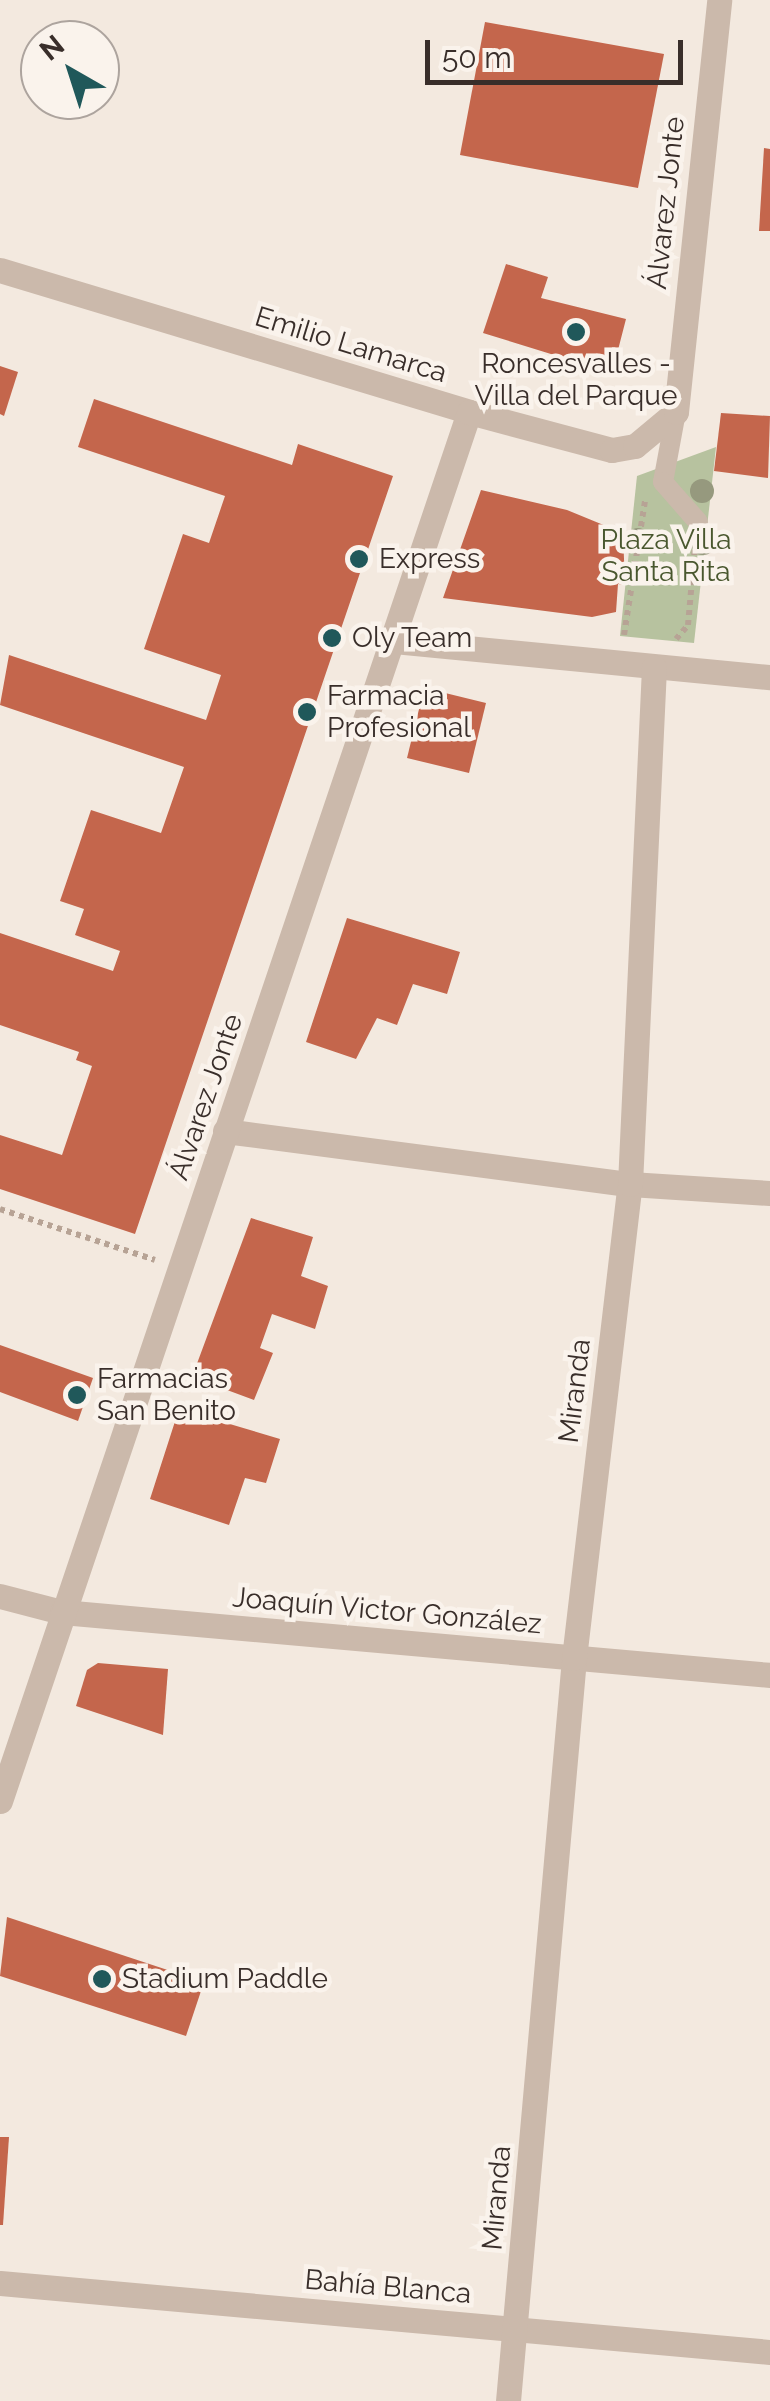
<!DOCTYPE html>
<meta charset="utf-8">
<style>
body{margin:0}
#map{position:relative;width:770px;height:2401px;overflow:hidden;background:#f3e9df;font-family:Raleway,sans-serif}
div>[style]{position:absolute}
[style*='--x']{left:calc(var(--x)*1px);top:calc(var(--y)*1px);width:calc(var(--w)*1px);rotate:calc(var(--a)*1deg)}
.green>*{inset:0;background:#b7c29f}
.building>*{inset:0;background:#c4664c}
.path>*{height:6px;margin-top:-3px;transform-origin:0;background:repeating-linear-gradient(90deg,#b7a395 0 5px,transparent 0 10px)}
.pedestrian>*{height:20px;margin:-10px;padding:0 10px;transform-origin:10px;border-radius:10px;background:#cbb9ab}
.minor>*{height:25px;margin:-12.5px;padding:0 12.5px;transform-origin:12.5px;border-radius:12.5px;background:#cbb9ab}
.tertiary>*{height:25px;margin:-12.5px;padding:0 12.5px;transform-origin:12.5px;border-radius:12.5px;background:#cbb9ab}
.trees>*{width:24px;height:24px;margin:-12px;border-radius:50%;background:#96997e}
.dots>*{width:28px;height:28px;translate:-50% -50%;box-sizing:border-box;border:5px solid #faf3ec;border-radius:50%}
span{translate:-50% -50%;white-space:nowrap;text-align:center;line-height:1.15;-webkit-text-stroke:9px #faf3ec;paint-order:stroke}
.street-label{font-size:28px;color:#392e2a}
.poi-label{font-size:28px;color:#392e2a}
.left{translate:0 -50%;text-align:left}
.park-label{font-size:28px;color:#49572e}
.north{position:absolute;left:20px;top:20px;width:100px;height:100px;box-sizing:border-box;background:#faf3ec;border:2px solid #ada49e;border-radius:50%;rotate:321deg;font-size:28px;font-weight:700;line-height:40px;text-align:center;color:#392e2a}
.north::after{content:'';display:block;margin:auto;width:35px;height:45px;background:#20585a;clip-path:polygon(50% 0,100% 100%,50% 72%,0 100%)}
.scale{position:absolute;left:425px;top:40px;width:258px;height:45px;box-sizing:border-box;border:5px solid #392e2a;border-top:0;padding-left:12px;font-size:30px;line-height:35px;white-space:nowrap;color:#392e2a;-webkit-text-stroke:8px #faf3ec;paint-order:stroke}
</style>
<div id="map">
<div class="green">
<i style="clip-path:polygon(716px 447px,694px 643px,620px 636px,637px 476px)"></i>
</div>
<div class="building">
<i style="clip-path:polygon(485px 22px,664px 54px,638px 188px,460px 155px)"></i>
<i style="clip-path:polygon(764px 148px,770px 149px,770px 231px,759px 231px)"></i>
<i style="clip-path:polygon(506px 264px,548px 277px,541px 298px,626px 319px,618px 350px,593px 367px,483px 333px)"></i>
<i style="clip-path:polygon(0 366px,18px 372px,4px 416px,0 414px)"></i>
<i style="clip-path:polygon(94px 399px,292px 465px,298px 444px,393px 476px,135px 1234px,0 1189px,0 1135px,62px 1155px,92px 1066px,76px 1060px,79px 1052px,0 1025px,0 933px,113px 971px,120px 951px,75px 935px,84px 909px,60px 901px,91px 810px,161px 833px,184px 767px,0 705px,9px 655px,206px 720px,221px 675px,144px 649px,183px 534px,209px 543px,225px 496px,78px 447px)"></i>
<i style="clip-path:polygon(721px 413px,770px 416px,768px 478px,714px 471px)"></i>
<i style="clip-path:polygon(481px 490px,567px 510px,623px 533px,625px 585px,618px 584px,616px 612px,592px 617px,443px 598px)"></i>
<i style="clip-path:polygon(437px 691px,486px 703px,469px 773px,407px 758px,421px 701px)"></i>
<i style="clip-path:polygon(347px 918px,460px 952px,447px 994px,413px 984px,397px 1025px,377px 1018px,356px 1059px,306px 1042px)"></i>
<i style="clip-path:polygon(251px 1218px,313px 1237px,301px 1276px,328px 1286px,315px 1329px,272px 1314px,260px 1348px,273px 1353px,254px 1400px,192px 1377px)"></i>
<i style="clip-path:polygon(0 1345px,93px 1378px,78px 1421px,0 1392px)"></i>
<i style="clip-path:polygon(179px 1409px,280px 1439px,266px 1483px,245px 1478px,229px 1525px,150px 1499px)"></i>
<i style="clip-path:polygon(98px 1663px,168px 1669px,163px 1735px,76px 1706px,87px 1670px)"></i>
<i style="clip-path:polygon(7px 1917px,204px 1982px,186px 2036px,0 1976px)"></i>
<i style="clip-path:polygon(0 2137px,9px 2137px,3px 2225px,0 2225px)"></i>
</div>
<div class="path">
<i style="--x:624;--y:635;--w:136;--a:-81.1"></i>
<i style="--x:676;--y:639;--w:18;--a:-49"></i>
<i style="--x:688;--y:625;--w:79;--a:-84.9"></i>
<i style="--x:0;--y:1209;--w:163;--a:18.2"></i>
</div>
<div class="pedestrian">
<i style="--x:676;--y:412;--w:71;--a:100.5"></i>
<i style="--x:663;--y:482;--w:53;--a:48.8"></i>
</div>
<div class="minor">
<i style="--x:0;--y:270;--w:490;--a:16.8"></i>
<i style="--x:394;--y:641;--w:378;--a:5.5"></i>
<i style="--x:225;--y:1131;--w:408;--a:7.5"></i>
<i style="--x:630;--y:1184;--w:140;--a:3.7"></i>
<i style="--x:0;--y:1596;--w:64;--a:14.5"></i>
<i style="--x:62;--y:1612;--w:711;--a:5.08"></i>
<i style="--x:0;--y:2283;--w:773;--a:5.12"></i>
<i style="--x:508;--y:2401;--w:746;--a:-84.92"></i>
<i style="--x:574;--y:1658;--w:477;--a:-83.3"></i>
<i style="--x:630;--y:1184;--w:517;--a:-87.34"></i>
</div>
<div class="tertiary">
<i style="--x:0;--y:1801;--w:1466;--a:-71.34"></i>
<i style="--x:469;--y:412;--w:148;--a:14.9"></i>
<i style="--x:612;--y:450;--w:23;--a:-10"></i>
<i style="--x:635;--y:446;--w:53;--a:-39.7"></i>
<i style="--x:676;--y:412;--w:414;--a:-84"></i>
</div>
<div class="trees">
<i style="left:702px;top:491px"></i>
<i style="left:638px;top:540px"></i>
<i style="left:703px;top:543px"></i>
</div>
<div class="dots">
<i style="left:576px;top:332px;background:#20585a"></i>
<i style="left:359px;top:559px;background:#20585a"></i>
<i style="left:332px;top:638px;background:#20585a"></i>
<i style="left:307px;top:712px;background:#20585a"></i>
<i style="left:77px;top:1395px;background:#20585a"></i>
<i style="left:102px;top:1979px;background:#20585a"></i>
</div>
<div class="street-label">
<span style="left:666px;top:203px;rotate:-84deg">Álvarez Jonte</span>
<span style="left:351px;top:345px;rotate:17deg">Emilio Lamarca</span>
<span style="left:206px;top:1097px;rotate:-71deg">Álvarez Jonte</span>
<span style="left:575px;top:1391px;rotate:-83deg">Miranda</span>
<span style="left:387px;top:1611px;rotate:5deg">Joaquín Victor González</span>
<span style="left:497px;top:2198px;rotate:-85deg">Miranda</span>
<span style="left:388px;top:2287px;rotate:5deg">Bahía Blanca</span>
</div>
<div class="poi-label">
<span style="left:576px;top:380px">Roncesvalles -<br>Villa del Parque</span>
<span class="left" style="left:379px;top:559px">Express</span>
<span class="left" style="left:352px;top:638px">Oly Team</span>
<span class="left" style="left:327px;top:712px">Farmacia<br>Profesional</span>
<span class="left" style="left:97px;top:1395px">Farmacias<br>San Benito</span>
<span class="left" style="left:122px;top:1979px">Stadium Paddle</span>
</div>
<div class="park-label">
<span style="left:666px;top:556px">Plaza Villa<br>Santa Rita</span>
</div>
<div class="north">N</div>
<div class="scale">50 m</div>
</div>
